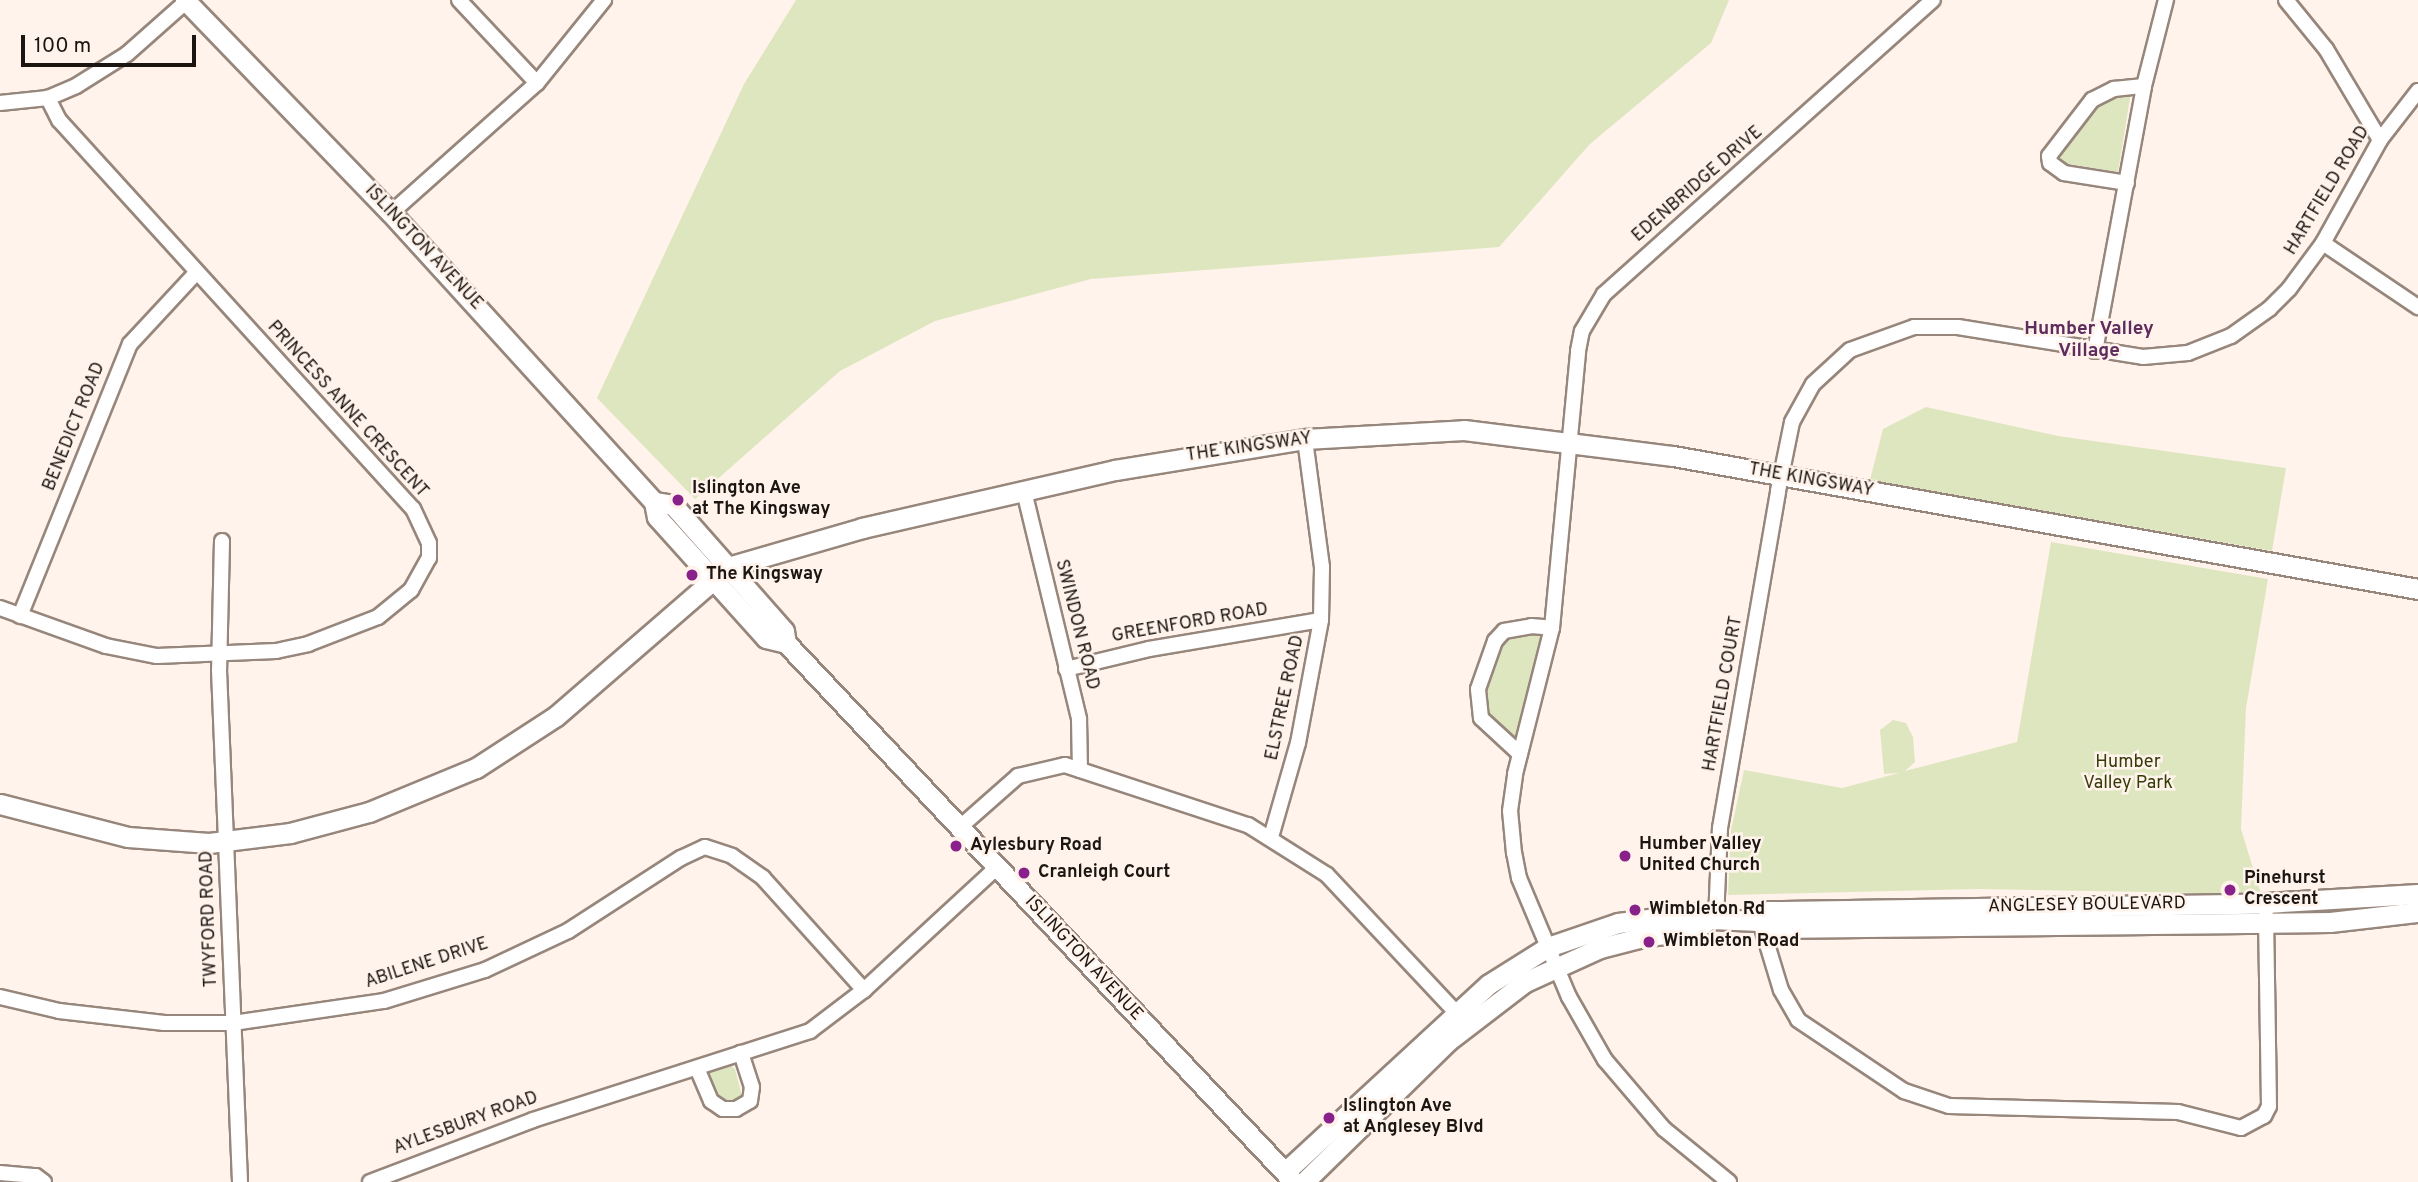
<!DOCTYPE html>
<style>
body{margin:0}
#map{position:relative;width:2418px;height:1182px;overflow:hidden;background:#fff3eb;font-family:Overpass,sans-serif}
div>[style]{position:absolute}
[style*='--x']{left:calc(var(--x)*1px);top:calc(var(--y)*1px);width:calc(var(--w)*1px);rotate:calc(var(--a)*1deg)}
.green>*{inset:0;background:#dee6bf}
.roads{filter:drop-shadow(2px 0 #97867b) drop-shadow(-2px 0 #97867b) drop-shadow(0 2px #97867b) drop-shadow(0 -2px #97867b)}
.street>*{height:14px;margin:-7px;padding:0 7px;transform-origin:7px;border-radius:7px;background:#fff}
.secondary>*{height:19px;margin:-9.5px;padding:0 9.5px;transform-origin:9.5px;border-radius:9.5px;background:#fff}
.dots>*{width:19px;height:19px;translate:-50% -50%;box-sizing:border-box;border:4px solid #fff3eb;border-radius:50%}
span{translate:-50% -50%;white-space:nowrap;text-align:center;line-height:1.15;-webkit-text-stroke:5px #fff3eb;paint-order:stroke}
.street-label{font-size:18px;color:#1c1612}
.poi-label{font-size:18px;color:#1c1612;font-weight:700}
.left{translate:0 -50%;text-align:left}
.park-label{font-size:18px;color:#343b08}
.neighbourhood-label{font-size:19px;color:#5e2c5d;font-weight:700}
.scale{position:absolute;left:21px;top:35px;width:175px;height:32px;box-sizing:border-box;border:4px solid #1c1612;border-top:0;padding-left:9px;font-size:21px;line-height:24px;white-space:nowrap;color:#1c1612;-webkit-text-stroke:5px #fff3eb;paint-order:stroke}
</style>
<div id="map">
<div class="green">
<i style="clip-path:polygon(796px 0,1729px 0,1711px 43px,1590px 144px,1499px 247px,1091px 279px,935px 321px,840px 371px,695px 499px,597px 398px,744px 84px)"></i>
<i style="clip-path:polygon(2131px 92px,2118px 172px,2063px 163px,2059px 153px,2097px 104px)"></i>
<i style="clip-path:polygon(1926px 407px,2058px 436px,2286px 468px,2272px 551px,1870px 480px,1883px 429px)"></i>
<i style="clip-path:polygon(2051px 542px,2268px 579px,2246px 708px,2241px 829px,2261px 894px,1978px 889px,1728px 895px,1731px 830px,1744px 770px,1842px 788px,1899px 773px,1884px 774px,1880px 730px,1893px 720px,1906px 723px,1913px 737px,1915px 762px,1905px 771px,2017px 742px)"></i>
<i style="clip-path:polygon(1537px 630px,1545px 635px,1517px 741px,1506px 736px,1486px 710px,1490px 669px,1506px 642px,1522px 632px)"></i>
<i style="clip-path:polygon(729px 1064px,735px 1069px,742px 1096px,738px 1103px,717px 1103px,707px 1076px,715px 1066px)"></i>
</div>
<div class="roads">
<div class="street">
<i style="--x:459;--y:0;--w:114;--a:46.8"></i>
<i style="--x:2286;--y:0;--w:63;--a:50.8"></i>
<i style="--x:2326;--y:49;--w:106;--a:59.3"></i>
<i style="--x:0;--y:103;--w:48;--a:-5.9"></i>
<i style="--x:48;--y:98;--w:30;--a:-23"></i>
<i style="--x:76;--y:86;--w:60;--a:-32.1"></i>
<i style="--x:127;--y:54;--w:81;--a:-41.5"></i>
<i style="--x:2127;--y:183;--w:64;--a:-171"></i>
<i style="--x:2064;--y:173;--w:17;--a:-144"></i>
<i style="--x:2050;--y:163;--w:7;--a:-98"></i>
<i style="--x:2049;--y:156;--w:71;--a:-52.5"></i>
<i style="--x:2092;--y:100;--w:25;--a:-27"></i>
<i style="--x:2114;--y:89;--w:30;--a:-6"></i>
<i style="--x:391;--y:213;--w:195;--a:-41.7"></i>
<i style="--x:537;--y:83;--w:107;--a:-51.1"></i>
<i style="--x:2323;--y:243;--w:115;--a:34"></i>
<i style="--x:2095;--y:351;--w:269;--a:-79.5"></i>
<i style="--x:2144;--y:86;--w:89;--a:-75.7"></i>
<i style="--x:1024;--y:491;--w:235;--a:76.4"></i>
<i style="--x:1079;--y:719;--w:51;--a:88.9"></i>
<i style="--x:222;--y:541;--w:129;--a:91.3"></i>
<i style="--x:219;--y:670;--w:512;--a:87.65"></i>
<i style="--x:0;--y:608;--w:113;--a:19.7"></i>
<i style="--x:106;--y:646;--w:52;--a:11.1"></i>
<i style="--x:157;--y:656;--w:119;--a:-2.4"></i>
<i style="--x:276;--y:651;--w:33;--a:-12"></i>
<i style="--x:308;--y:644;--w:75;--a:-21.1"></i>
<i style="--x:378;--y:617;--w:43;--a:-39.3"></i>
<i style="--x:411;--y:590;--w:37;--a:-61"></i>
<i style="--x:429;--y:558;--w:15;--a:-90"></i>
<i style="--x:429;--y:543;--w:38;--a:-115"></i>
<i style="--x:413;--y:509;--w:526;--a:-132.3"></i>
<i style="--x:59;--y:120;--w:25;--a:-117"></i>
<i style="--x:20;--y:616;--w:293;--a:-68"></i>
<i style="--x:130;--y:344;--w:97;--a:-47.1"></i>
<i style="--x:1066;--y:669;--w:85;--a:-13.5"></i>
<i style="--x:1149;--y:649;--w:174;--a:-9.6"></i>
<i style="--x:1520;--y:754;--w:53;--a:-137.3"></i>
<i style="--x:1481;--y:718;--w:29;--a:-96"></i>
<i style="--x:1478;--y:689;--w:51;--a:-70.5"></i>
<i style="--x:1495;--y:641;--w:13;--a:-48"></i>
<i style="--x:1504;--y:631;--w:27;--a:-10"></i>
<i style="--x:1531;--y:626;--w:21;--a:5"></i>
<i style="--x:959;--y:828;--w:79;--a:-41.4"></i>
<i style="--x:1018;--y:776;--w:48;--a:-13.2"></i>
<i style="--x:1065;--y:765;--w:193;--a:18.2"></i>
<i style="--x:1248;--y:825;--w:93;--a:32.3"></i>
<i style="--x:1327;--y:875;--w:197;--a:46.8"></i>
<i style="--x:1271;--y:837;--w:98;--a:-74"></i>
<i style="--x:1298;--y:743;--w:125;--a:-79.4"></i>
<i style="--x:1321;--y:620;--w:53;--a:-88.9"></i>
<i style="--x:1322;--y:567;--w:129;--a:-97.6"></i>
<i style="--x:1716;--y:919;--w:91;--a:-87.5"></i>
<i style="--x:1720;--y:828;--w:342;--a:-80.2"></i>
<i style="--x:1778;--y:491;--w:70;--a:-78.5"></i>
<i style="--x:1792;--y:422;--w:43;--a:-61.1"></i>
<i style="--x:1813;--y:384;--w:50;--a:-42.6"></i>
<i style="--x:1850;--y:350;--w:68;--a:-19.8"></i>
<i style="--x:1914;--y:327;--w:44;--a:0"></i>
<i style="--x:1958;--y:327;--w:187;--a:9.2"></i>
<i style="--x:2143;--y:357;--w:45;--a:-5.1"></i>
<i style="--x:2188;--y:353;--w:46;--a:-21.6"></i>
<i style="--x:2231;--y:336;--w:47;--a:-35.4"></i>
<i style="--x:2269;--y:309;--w:28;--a:-45"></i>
<i style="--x:2289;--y:289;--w:57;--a:-53.5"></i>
<i style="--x:2323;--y:243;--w:118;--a:-61"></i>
<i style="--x:2380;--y:140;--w:62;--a:-52.2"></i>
<i style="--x:1760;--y:921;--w:72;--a:73.1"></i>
<i style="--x:1781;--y:990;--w:34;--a:60"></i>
<i style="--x:1798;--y:1020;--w:128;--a:33.8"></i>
<i style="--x:1904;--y:1091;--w:47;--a:18.4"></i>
<i style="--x:1949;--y:1106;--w:229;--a:1.5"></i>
<i style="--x:2178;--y:1112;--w:65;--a:14.3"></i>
<i style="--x:2241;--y:1128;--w:26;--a:-28"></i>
<i style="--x:2264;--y:1116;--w:11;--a:-63"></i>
<i style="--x:2269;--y:1106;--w:191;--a:-90.9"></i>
<i style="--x:0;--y:997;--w:61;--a:13.3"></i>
<i style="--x:59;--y:1011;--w:106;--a:6.5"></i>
<i style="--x:164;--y:1023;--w:69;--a:0"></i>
<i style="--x:233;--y:1023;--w:153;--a:-8.3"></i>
<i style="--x:384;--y:1001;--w:106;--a:-17.1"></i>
<i style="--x:485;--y:970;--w:92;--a:-25.2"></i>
<i style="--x:568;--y:931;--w:135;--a:-32.9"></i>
<i style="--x:681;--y:858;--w:26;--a:-25"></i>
<i style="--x:705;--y:847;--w:28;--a:18"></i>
<i style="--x:732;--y:856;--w:38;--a:35"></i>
<i style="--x:763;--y:878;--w:151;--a:48"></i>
<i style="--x:697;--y:1068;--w:36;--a:67"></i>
<i style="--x:711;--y:1101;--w:14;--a:34"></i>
<i style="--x:723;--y:1109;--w:13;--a:0"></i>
<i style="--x:736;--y:1109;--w:16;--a:-30"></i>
<i style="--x:750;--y:1101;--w:14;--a:-82"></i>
<i style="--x:752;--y:1087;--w:36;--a:-108"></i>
<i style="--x:0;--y:1173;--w:36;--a:5"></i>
<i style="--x:36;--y:1176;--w:10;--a:37"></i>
<i style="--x:370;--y:1182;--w:174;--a:-20.8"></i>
<i style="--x:533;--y:1120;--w:291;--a:-17.8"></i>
<i style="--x:810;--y:1031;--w:68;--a:-37.2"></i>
<i style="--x:864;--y:990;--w:180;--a:-42.7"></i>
<i style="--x:1729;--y:1182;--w:84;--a:-140.8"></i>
<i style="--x:1664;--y:1129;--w:91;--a:-130.5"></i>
<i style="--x:1605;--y:1060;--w:73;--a:-119.7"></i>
<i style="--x:1569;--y:997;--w:129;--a:-112.8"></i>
<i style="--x:1519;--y:878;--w:25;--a:-101"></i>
<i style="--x:1514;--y:853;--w:42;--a:-95.4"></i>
<i style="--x:1510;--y:811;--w:37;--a:-82"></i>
<i style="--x:1515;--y:774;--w:151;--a:-75.8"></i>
<i style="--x:1552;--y:628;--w:278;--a:-84.6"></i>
<i style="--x:1578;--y:351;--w:20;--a:-79"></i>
<i style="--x:1582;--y:331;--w:43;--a:-59.3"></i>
<i style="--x:1604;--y:294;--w:441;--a:-41.8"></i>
</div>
<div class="secondary">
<i style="--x:185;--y:0;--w:296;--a:46"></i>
<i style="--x:391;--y:213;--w:391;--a:47.7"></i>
<i style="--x:654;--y:502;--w:15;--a:79"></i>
<i style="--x:657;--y:517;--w:163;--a:48"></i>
<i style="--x:766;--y:638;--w:21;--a:14"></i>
<i style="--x:786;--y:643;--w:741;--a:46.7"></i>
<i style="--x:654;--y:502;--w:19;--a:9"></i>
<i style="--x:673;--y:505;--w:168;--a:48.6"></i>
<i style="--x:784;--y:631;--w:12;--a:81"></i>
<i style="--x:0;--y:804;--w:132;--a:14.5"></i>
<i style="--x:128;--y:837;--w:81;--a:4.2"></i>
<i style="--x:209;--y:843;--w:82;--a:-7"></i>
<i style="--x:290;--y:833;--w:82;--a:-14.9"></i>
<i style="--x:369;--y:812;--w:116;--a:-22.4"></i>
<i style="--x:476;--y:768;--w:95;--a:-33"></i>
<i style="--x:556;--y:716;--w:228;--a:-40.9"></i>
<i style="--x:728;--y:567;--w:140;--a:-16.2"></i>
<i style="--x:862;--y:528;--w:260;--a:-12.9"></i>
<i style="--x:1115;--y:470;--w:193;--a:-9.3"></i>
<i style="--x:1305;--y:439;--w:159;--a:-3.2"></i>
<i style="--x:1464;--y:430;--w:211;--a:7.1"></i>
<i style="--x:1673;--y:456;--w:757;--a:10.12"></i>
<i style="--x:1760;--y:921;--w:13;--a:-51"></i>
<i style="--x:1768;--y:911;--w:14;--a:0"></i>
<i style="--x:1782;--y:911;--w:484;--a:-0.9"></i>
<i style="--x:2266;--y:903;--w:152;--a:-3.4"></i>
<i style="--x:1285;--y:1172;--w:277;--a:-42.7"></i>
<i style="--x:1489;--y:984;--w:70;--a:-32.1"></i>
<i style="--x:1548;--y:947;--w:74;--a:-18.9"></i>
<i style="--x:1618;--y:923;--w:77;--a:-7.5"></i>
<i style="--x:1694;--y:913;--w:16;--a:22"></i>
<i style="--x:1709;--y:919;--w:51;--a:2.2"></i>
<i style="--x:1760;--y:921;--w:12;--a:35"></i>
<i style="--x:1770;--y:928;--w:560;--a:-0.61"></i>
<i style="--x:2330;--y:922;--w:89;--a:-6.5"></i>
<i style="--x:1304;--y:1182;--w:202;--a:-44.4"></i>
<i style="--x:1448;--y:1041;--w:97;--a:-37.5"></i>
<i style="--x:1525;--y:982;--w:82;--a:-24.4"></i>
<i style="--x:1600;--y:948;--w:49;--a:-14.3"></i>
<i style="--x:1647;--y:936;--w:47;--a:-6.1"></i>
<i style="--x:1694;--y:931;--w:19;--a:-39"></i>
</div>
</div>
<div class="dots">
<i style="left:678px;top:500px;background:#882189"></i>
<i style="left:692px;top:575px;background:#882189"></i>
<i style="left:956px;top:846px;background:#882189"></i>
<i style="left:1625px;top:856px;background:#882189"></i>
<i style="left:1024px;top:873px;background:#882189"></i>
<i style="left:2230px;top:890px;background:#882189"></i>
<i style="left:1635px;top:910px;background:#882189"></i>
<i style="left:1649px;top:942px;background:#882189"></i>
<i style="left:1329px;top:1118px;background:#882189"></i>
</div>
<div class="street-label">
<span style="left:1698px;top:185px;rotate:-41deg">EDENBRIDGE DRIVE</span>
<span style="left:2328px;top:191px;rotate:-59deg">HARTFIELD ROAD</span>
<span style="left:423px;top:248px;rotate:47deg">ISLINGTON AVENUE</span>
<span style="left:347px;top:410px;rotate:48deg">PRINCESS ANNE CRESCENT</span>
<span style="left:75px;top:427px;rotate:-68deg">BENEDICT ROAD</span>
<span style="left:1249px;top:448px;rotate:-8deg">THE KINGSWAY</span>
<span style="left:1811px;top:481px;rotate:10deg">THE KINGSWAY</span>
<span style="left:1190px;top:624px;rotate:-10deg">GREENFORD ROAD</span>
<span style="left:1076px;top:625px;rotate:76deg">SWINDON ROAD</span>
<span style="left:1724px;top:694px;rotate:-80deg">HARTFIELD COURT</span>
<span style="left:1286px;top:698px;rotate:-78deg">ELSTREE ROAD</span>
<span style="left:2087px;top:906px;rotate:-1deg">ANGLESEY BOULEVARD</span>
<span style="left:210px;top:919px;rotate:-92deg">TWYFORD ROAD</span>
<span style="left:1083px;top:959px;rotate:47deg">ISLINGTON AVENUE</span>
<span style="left:427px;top:964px;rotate:-18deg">ABILENE DRIVE</span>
<span style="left:466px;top:1124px;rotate:-20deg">AYLESBURY ROAD</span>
</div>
<div class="poi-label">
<span class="left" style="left:692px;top:500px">Islington Ave<br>at The Kingsway</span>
<span class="left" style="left:706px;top:575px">The Kingsway</span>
<span class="left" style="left:970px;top:846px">Aylesbury Road</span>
<span class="left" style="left:1639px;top:856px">Humber Valley<br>United Church</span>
<span class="left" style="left:1038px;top:873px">Cranleigh Court</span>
<span class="left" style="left:2244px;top:890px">Pinehurst<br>Crescent</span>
<span class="left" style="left:1649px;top:910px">Wimbleton Rd</span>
<span class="left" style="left:1663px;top:942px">Wimbleton Road</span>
<span class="left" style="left:1343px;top:1118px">Islington Ave<br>at Anglesey Blvd</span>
</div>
<div class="park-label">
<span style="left:2128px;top:774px">Humber<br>Valley Park</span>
</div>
<div class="neighbourhood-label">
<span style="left:2089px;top:341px">Humber Valley<br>Village</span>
</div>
<div class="scale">100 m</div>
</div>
